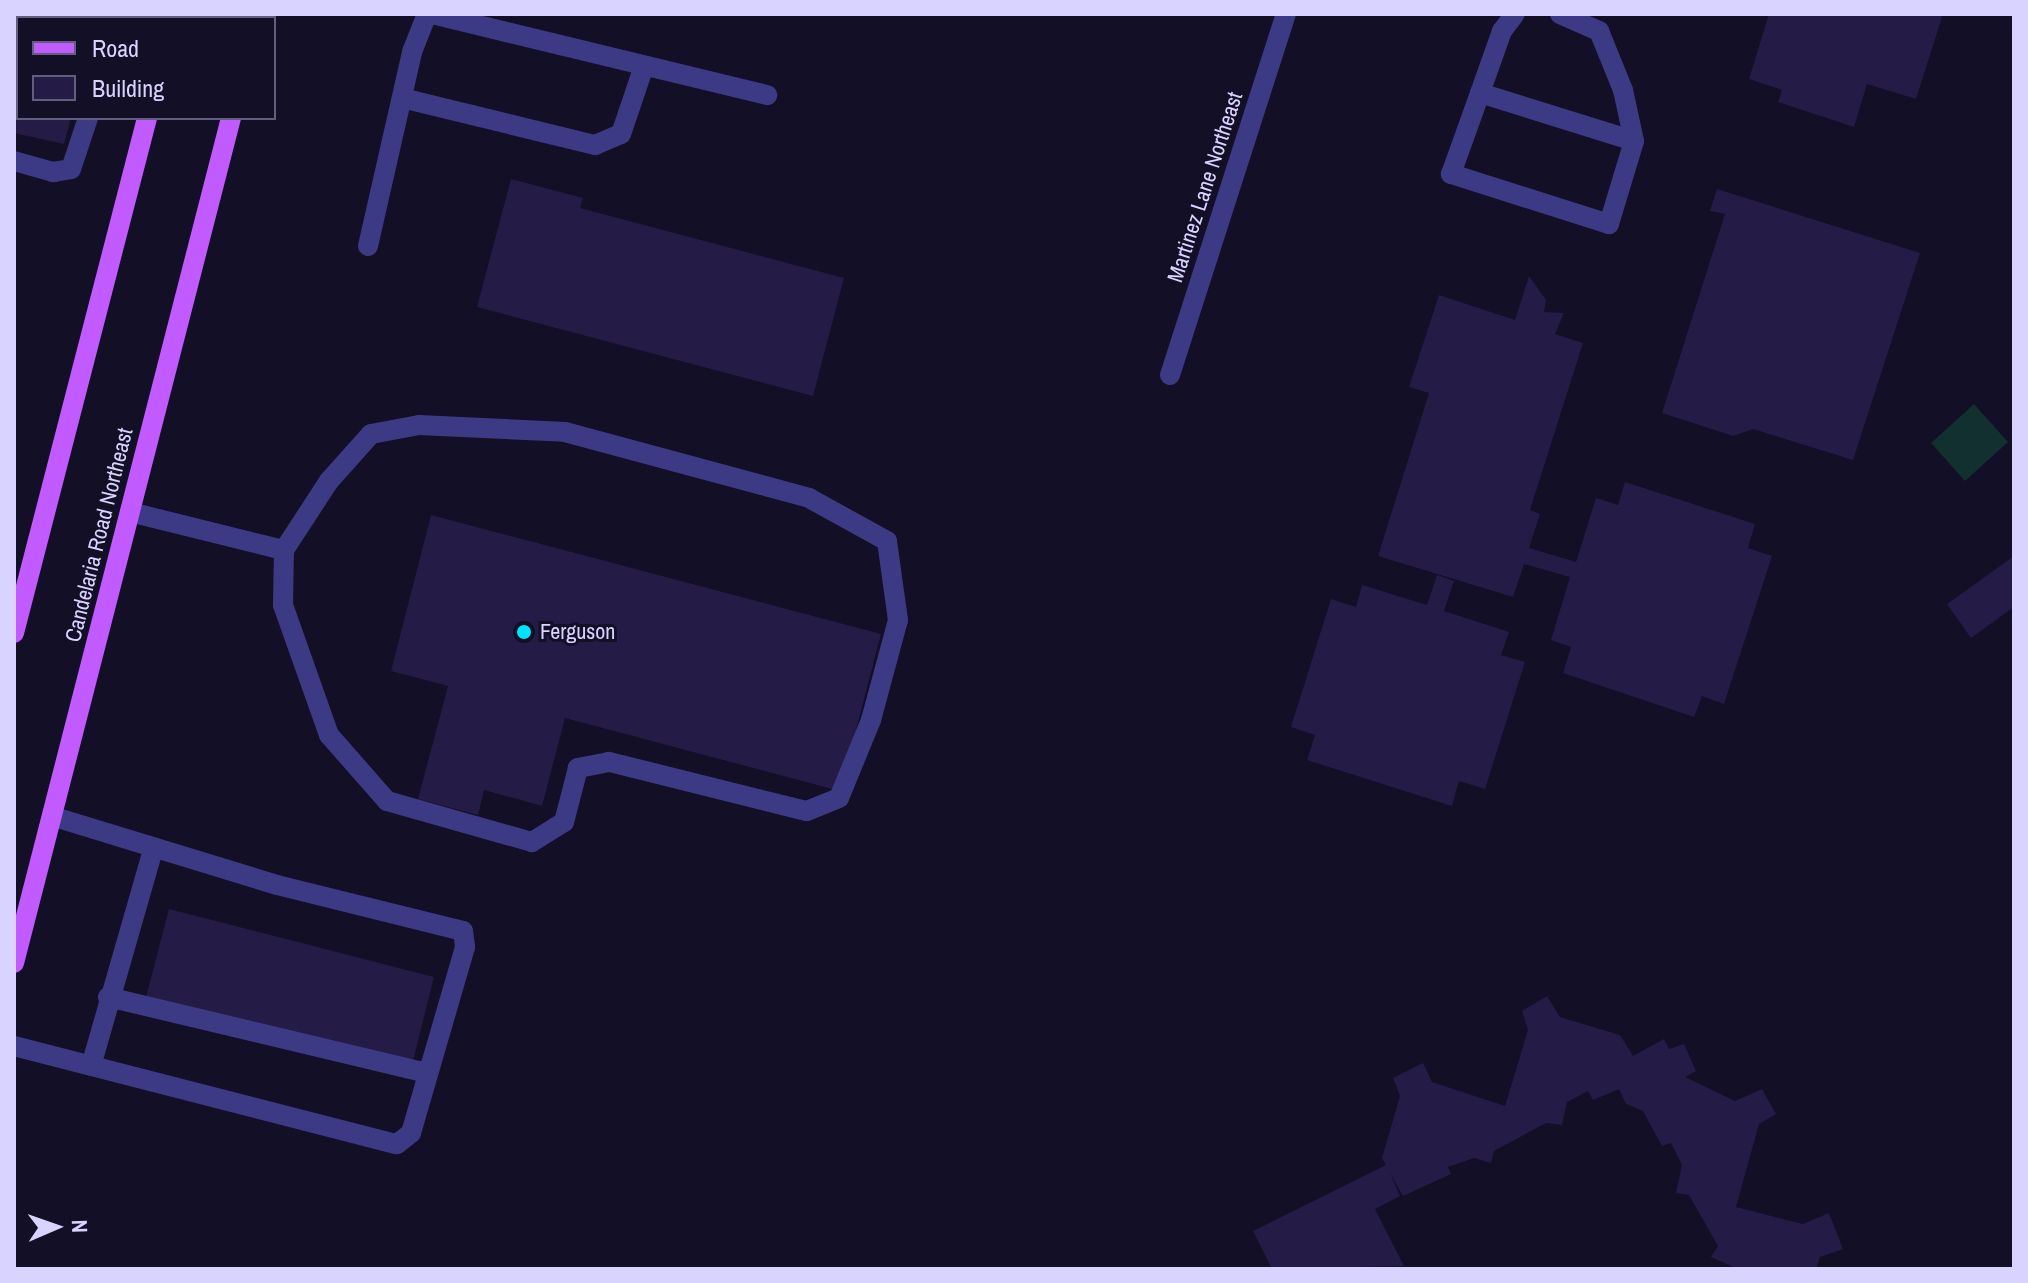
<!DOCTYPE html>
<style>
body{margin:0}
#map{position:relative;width:2028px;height:1283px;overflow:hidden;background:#130f26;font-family:"Archivo Narrow",sans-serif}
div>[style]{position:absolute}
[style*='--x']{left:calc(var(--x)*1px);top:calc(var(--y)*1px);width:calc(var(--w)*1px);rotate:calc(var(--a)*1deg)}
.green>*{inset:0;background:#12302f}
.building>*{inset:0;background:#241b47}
.minor>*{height:20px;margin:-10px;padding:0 10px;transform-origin:10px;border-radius:10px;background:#3d3a85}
.major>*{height:20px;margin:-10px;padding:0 10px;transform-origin:10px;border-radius:10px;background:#c25bff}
.dots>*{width:22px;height:22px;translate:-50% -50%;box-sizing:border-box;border:4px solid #130f26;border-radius:50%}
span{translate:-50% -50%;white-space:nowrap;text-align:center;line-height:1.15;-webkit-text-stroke:6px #130f26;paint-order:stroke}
.street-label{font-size:22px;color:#d9d4ff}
.poi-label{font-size:22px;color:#d9d4ff}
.left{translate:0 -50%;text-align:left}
.frame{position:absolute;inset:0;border:16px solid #d9d4ff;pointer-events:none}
.legend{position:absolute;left:16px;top:16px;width:260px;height:104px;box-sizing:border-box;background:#130f26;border:2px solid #625e7d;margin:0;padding:10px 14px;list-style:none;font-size:24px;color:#d9d4ff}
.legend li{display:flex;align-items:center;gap:16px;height:40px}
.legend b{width:40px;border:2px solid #625e7d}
.north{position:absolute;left:16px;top:1187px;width:80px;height:80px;-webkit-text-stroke:6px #130f26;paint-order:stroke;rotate:88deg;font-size:22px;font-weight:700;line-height:32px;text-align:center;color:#d9d4ff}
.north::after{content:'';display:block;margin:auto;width:28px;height:36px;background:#d9d4ff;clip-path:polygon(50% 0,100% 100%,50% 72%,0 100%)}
</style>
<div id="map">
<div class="green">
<i style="clip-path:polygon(1974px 404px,2008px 442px,1965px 481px,1931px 443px)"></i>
</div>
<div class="building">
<i style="clip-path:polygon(50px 14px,99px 14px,98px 18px)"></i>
<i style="clip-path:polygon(1769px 14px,1943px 14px,1916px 99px,1867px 84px,1854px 127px,1778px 102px,1782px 90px,1749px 79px)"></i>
<i style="clip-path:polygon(14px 83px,18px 118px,71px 118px,64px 144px,14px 133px)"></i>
<i style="clip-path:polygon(511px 179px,583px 198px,580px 208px,844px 278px,813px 396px,477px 307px)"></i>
<i style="clip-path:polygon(1717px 189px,1920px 253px,1853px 460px,1753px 429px,1733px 436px,1662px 413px,1725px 214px,1710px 211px)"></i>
<i style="clip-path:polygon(1529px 276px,1546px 300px,1544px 312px,1564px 313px,1555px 334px,1583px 343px,1530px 510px,1540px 514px,1529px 548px,1576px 562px,1596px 498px,1618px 505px,1625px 482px,1755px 524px,1748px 548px,1772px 556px,1724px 704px,1702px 696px,1694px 717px,1563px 673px,1571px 647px,1551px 640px,1570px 577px,1524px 564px,1513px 597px,1378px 556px,1429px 393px,1409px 387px,1439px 295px,1515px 320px)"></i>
<i style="clip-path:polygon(431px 515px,881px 634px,840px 791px,565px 718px,542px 806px,484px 790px,478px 815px,418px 799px,448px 686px,391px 671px)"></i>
<i style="clip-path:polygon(2014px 556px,2014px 607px,1971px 638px,1947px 604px)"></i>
<i style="clip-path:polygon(1437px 575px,1454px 581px,1444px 611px,1509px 632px,1501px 655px,1525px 662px,1485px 789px,1459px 781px,1452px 806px,1307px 760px,1315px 735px,1291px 727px,1331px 599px,1356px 607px,1362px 585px,1427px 605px)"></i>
<i style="clip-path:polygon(169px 909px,434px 977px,412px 1065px,146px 997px)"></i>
<i style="clip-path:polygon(1547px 996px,1560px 1017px,1620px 1035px,1633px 1056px,1664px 1039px,1669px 1049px,1684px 1044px,1696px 1071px,1685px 1077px,1735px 1101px,1762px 1089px,1776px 1114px,1759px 1124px,1736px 1207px,1803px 1224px,1829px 1213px,1843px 1249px,1820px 1257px,1816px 1269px,1738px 1269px,1711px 1257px,1718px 1246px,1689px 1195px,1676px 1193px,1682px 1165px,1671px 1143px,1662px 1146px,1643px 1111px,1626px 1104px,1619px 1089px,1593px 1100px,1588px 1091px,1567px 1102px,1562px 1125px,1546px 1123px,1494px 1151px,1491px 1163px,1474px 1158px,1448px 1167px,1451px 1174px,1403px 1196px,1390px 1173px,1400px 1196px,1375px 1209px,1404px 1266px,1272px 1269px,1253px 1231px,1386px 1165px,1382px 1158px,1400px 1096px,1393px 1078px,1423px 1063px,1432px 1082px,1505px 1106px,1528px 1030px,1522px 1011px)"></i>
</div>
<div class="minor">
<i style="--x:432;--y:14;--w:345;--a:13.6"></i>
<i style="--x:1560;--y:14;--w:43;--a:23.6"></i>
<i style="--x:1599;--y:31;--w:64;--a:67.9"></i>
<i style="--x:1623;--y:90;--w:52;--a:77.8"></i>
<i style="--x:113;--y:18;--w:4;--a:-76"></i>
<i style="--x:14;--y:51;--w:4;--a:14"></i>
<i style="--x:1480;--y:93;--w:161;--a:17.3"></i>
<i style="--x:1634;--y:141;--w:87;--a:106.8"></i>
<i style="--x:1609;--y:224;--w:166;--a:-162.4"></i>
<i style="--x:1451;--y:174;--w:86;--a:-70.3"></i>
<i style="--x:1480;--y:93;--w:66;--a:-70.5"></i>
<i style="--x:1502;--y:31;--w:21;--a:-53"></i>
<i style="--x:402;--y:98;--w:199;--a:13.7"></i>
<i style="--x:595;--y:145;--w:28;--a:-23"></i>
<i style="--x:621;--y:134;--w:72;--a:-71.3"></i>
<i style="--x:14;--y:161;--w:41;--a:15.8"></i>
<i style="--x:53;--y:172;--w:18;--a:-9"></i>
<i style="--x:71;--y:169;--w:54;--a:-71.6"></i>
<i style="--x:368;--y:246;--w:199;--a:-77.2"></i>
<i style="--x:412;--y:52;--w:41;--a:-68.5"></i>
<i style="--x:1170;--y:375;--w:379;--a:-72.2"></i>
<i style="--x:130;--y:512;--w:159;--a:13.9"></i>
<i style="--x:284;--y:550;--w:82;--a:-56.9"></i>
<i style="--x:329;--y:481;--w:63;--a:-48.2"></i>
<i style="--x:371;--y:434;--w:49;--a:-10.6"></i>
<i style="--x:419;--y:425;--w:146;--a:2.7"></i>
<i style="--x:565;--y:432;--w:253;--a:15.1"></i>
<i style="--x:809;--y:498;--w:89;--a:28.9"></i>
<i style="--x:887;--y:541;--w:80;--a:82.1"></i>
<i style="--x:898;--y:620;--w:104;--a:105.1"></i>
<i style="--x:871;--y:720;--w:84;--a:112.3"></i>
<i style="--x:839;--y:798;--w:35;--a:158"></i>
<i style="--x:806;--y:811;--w:203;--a:-166"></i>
<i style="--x:609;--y:762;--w:32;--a:169"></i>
<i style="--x:578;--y:768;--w:56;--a:104.5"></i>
<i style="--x:564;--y:822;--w:38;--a:148"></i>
<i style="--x:532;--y:842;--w:151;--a:-164.2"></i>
<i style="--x:387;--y:801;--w:88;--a:-131.3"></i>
<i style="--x:329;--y:735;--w:138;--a:-109.5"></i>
<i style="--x:283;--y:605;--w:55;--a:-89"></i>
<i style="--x:108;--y:997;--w:328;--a:13.4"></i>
<i style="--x:14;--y:1046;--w:395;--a:14.4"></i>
<i style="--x:397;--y:1144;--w:18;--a:-38"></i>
<i style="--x:411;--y:1133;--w:194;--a:-73.8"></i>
<i style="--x:465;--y:947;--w:16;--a:-97"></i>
<i style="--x:463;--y:931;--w:192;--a:-166.1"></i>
<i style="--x:277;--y:885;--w:235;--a:-163"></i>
<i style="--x:91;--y:1066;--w:225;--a:-74"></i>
</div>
<div class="major">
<i style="--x:173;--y:18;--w:4;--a:-76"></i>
<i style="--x:257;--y:18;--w:4;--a:-76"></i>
<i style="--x:14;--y:633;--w:532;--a:-75.52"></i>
<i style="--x:14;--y:963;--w:872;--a:-75.6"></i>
</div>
<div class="dots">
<i style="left:524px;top:632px;background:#00e5ff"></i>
</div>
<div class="street-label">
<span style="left:1205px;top:187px;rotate:-72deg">Martinez Lane Northeast</span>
<span style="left:99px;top:535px;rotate:-76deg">Candelaria Road Northeast</span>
</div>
<div class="poi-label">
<span class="left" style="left:540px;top:632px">Ferguson</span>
</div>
<div class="frame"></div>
<ul class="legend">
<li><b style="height:10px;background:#c25bff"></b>Road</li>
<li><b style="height:22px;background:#241b47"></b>Building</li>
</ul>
<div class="north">N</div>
</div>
